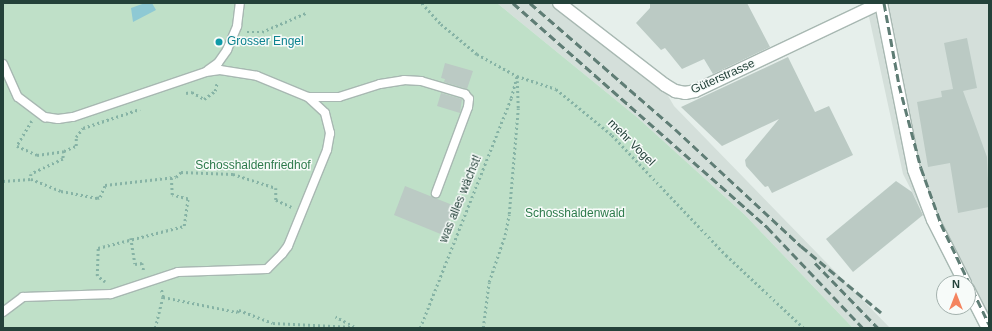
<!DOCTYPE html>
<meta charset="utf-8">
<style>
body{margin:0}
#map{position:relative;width:992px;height:331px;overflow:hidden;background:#e6efeb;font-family:Arial,sans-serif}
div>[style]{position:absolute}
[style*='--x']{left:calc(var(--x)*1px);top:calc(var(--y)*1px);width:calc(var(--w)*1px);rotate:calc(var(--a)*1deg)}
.built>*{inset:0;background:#d4dfda}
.green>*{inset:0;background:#bfe0c8}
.water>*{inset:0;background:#8ec9d4}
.building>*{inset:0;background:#bbcac4}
.path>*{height:2.5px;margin-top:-1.25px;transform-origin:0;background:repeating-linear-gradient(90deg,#86b3a5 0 2px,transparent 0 5px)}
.roads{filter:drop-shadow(1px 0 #a8b8b2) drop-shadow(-1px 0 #a8b8b2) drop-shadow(0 1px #a8b8b2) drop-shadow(0 -1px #a8b8b2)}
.lane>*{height:8px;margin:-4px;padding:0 4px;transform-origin:4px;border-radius:4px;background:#fff}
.street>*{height:12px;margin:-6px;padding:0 6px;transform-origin:6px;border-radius:6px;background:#fff}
.rail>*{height:3px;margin-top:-1.5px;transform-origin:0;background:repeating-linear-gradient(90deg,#5f7d75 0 8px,transparent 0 12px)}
.dots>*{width:11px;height:11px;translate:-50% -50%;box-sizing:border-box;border:2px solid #f7fbf9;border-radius:50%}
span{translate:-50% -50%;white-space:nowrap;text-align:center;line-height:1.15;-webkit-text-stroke:3px #f7fbf9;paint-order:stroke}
.culture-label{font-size:12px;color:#0d838f}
.left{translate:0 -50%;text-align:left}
.street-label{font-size:12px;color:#24423a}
.park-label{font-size:12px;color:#2d7a4b}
.frame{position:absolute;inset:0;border:4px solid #24423a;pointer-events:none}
.north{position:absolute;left:936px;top:275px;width:40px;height:40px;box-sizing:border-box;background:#f7fbf9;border:1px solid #a3b1ad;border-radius:50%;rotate:0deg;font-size:11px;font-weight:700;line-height:16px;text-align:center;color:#24423a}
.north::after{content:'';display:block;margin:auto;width:14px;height:18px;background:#f4845f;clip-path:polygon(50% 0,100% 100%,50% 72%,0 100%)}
</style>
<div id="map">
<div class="built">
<i style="clip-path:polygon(497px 3px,553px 3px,664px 89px,674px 106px,890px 328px,853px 328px,745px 215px,638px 118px)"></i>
<i style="clip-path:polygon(866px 3px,989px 3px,989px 328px,968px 283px,959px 283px,903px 174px)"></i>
</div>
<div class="green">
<i style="clip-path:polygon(3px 3px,497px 3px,638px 118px,745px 215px,853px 328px,3px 328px)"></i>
</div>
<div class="water">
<i style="clip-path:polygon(145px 3px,152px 3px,156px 10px,133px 22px,131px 8px)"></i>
</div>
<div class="building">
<i style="clip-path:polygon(650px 3px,747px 3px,770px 47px,713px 74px,704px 59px,682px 69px,665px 48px,661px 50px,636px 23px,650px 8px)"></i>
<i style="clip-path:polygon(967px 38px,977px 88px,963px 91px,987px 157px,989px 207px,958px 213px,950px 163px,928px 167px,917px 102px,942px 97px,941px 91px,953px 89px,944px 43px)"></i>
<i style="clip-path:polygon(788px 57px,815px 112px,829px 106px,853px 155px,772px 193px,768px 186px,765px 187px,746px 166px,745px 160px,779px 119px,722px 146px,681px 107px)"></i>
<i style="clip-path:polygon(445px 63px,473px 71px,467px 89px,444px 82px,445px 79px,441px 78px)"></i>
<i style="clip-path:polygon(441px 93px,462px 99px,460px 113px,437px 106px)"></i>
<i style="clip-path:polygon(896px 181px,912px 192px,923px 215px,853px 272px,826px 239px)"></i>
<i style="clip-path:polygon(405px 186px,455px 206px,443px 235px,394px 215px)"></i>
</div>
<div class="path">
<i style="--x:422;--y:3;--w:28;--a:48"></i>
<i style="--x:441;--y:24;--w:47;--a:39.8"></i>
<i style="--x:477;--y:54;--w:46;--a:28.8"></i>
<i style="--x:517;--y:76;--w:41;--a:18.4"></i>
<i style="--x:556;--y:89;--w:72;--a:39.4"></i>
<i style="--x:612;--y:135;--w:166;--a:46.5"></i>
<i style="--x:726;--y:255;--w:107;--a:43.1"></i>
<i style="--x:247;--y:32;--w:15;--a:0"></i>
<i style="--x:262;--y:32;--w:48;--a:-23.4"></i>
<i style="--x:186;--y:93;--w:6;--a:-9"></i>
<i style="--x:192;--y:92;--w:14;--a:30"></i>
<i style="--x:204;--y:99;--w:14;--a:-36"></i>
<i style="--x:215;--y:91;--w:9;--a:-77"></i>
<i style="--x:32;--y:121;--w:29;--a:121"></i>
<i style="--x:17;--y:146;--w:22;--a:24"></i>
<i style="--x:37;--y:155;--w:27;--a:-8"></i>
<i style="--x:64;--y:151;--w:8;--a:97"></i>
<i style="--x:63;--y:159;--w:35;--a:155"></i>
<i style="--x:31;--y:174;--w:5;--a:90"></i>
<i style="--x:31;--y:179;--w:32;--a:22"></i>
<i style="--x:61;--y:191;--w:37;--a:11"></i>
<i style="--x:97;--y:198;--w:3;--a:-18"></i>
<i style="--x:100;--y:197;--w:13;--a:-67"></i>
<i style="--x:105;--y:185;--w:71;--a:-6.4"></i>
<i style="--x:176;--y:177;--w:7;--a:-45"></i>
<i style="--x:181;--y:172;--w:52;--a:2.2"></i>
<i style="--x:233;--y:174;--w:45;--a:18"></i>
<i style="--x:276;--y:188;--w:12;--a:90"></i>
<i style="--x:276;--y:200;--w:17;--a:24"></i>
<i style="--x:64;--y:151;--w:13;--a:-23"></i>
<i style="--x:76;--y:146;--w:9;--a:-90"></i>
<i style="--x:76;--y:137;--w:11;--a:-52"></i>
<i style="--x:83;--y:128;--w:60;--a:-18.4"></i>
<i style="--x:3;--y:181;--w:28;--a:-4"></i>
<i style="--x:131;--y:238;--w:26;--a:81"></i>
<i style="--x:135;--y:264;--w:7;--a:-8"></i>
<i style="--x:142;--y:263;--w:8;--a:76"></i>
<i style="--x:105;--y:282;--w:10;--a:-143"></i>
<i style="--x:97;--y:276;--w:28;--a:-88"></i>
<i style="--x:98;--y:248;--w:89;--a:-14.3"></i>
<i style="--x:184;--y:226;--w:27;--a:-82"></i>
<i style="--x:188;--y:199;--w:16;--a:-166"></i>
<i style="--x:172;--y:195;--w:17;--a:-93"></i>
<i style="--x:163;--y:297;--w:76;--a:11.5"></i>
<i style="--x:237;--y:312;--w:3;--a:-45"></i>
<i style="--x:239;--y:310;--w:36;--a:21"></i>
<i style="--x:273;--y:323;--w:81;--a:2.8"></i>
<i style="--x:354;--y:327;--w:21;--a:-152"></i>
<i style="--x:155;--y:328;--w:32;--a:-76"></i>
<i style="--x:163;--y:297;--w:8;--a:-104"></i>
<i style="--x:420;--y:328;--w:247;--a:-68.4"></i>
<i style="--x:511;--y:98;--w:23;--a:-75"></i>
<i style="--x:483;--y:328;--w:46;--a:-82.6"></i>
<i style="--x:489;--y:282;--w:50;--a:-71.2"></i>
<i style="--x:505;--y:235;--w:21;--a:-79"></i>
<i style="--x:509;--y:214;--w:106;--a:-85.1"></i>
<i style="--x:518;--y:108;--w:27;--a:-92"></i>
</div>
<div class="roads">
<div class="lane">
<i style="--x:3;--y:64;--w:36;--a:66"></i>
<i style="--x:18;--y:97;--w:34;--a:37"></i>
<i style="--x:45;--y:117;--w:13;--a:9"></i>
<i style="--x:58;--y:119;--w:15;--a:-8"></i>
<i style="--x:73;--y:117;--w:140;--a:-18.7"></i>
<i style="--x:206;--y:72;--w:14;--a:-8"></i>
<i style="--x:220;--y:70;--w:37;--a:9"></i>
<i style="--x:257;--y:76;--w:55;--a:22.4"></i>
<i style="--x:308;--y:97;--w:23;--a:43"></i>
<i style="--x:325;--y:113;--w:21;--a:76"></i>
<i style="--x:330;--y:133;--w:17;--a:100"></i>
<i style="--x:327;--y:150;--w:104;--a:112.1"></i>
<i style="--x:288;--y:246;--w:10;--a:127"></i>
<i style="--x:282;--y:254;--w:21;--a:135"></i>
<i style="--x:267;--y:269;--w:89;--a:178.1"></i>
<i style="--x:178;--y:272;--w:71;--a:161.8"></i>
<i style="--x:111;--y:294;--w:88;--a:178"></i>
<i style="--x:23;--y:297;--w:25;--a:143"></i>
<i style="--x:208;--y:70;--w:12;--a:-35"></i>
<i style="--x:218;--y:63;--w:16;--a:-55"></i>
<i style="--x:227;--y:50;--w:26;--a:-67"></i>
<i style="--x:237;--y:26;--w:23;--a:-83"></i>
<i style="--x:309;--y:97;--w:30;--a:0"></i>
<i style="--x:339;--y:97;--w:43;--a:-17.6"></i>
<i style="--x:380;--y:84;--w:24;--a:-9"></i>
<i style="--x:404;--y:80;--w:17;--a:3"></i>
<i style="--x:421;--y:81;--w:46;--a:16.5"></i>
<i style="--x:465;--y:94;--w:6;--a:51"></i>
<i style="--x:469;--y:99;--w:8;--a:97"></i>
<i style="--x:468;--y:107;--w:92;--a:110.4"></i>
</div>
<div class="street">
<i style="--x:559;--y:3;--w:134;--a:37.7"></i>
<i style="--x:665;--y:85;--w:12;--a:31"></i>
<i style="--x:675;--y:91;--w:10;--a:11"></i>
<i style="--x:685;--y:93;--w:10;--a:-11"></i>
<i style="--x:695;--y:91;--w:205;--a:-25.4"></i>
<i style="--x:881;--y:3;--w:170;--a:78.8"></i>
<i style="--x:914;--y:170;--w:53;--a:69.2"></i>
<i style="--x:933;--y:220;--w:71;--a:63.1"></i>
<i style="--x:968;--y:289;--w:44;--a:62.9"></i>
</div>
</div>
<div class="rail">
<i style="--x:513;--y:3;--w:339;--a:41.4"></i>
<i style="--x:767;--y:227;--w:139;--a:46.5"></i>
<i style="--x:530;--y:3;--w:192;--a:41"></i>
<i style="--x:675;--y:129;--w:172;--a:42.9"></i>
<i style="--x:801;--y:246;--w:108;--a:39.7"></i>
<i style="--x:884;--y:3;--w:83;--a:79.6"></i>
<i style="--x:899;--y:85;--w:86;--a:75.2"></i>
<i style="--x:921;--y:168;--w:59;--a:70.3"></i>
<i style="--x:941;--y:224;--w:111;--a:64.4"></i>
<i style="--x:815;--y:263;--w:91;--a:45.9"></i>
</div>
<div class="dots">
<i style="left:219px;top:42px;background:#0f9aa8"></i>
</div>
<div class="culture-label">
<span class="left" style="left:227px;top:42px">Grosser Engel</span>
</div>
<div class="street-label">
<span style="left:723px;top:77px;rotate:-24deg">Güterstrasse</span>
<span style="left:631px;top:143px;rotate:45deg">mehr Vogel</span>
<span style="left:461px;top:199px;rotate:-68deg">was alles wächst!</span>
</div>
<div class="park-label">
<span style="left:253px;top:166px">Schosshaldenfriedhof</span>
<span style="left:575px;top:214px">Schosshaldenwald</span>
</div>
<div class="frame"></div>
<div class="north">N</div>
</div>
